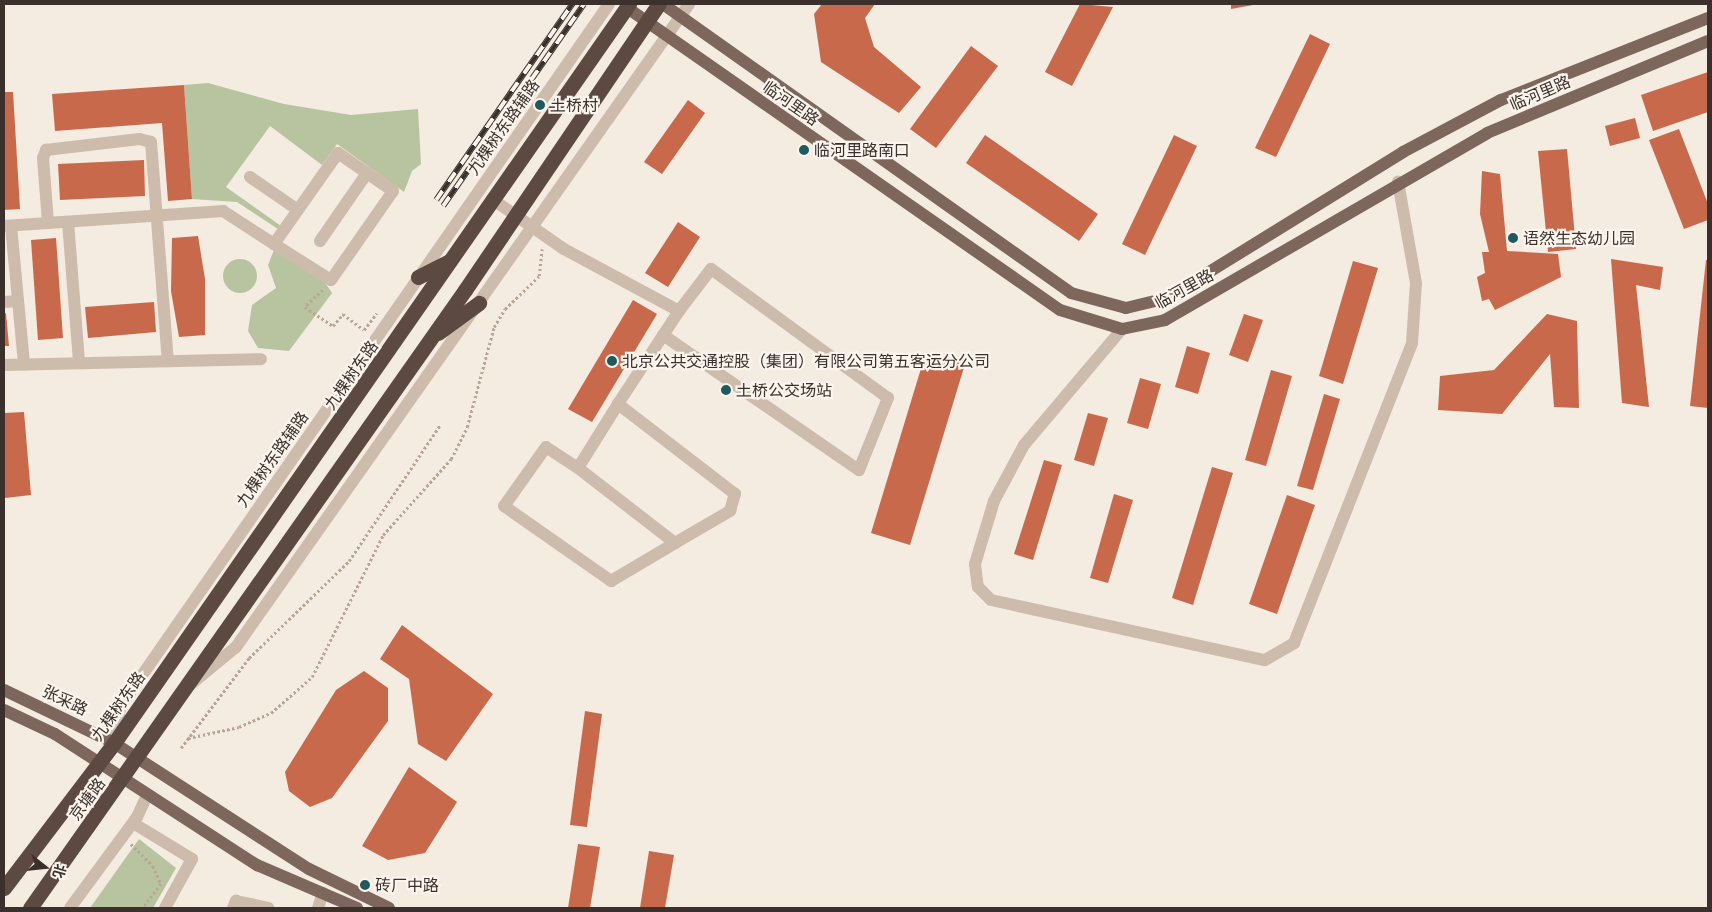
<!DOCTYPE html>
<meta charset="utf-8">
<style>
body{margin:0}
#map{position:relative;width:1712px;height:912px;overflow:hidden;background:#f4ebe1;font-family:"Noto Sans","Noto Sans SC",sans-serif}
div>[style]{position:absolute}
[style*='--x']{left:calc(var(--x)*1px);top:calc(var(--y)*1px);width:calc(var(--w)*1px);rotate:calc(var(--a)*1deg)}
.green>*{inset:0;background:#b8c4a0}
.round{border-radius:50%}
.building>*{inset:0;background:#c8694b}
.path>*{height:2.5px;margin-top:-1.25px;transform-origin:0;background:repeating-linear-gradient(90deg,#b9a596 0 2.5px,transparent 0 5px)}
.minor>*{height:12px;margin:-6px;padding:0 6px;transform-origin:6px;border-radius:6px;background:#cdbbac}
.major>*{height:12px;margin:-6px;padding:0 6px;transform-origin:6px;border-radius:6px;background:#7d675c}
.highway>*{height:15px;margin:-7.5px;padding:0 7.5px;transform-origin:7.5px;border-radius:7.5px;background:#5c4a42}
.rail>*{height:5.5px;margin-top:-2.75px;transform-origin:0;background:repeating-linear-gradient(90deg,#fbf5ee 0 11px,#3b302b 0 22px);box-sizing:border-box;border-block:1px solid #3b302b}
.path-bridge>*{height:2.5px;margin-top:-1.25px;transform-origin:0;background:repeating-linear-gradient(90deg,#b9a596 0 2.5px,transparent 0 5px)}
.dots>*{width:14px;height:14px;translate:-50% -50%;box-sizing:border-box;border:2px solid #fbf5ee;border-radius:50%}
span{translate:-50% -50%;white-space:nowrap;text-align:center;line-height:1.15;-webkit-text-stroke:4.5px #fbf5ee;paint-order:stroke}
.street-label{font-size:16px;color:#3b302b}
.poi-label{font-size:16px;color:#3b302b}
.left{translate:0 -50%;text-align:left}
.frame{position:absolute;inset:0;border:5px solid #3b302b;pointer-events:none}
.north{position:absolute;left:20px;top:842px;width:50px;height:50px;-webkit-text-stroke:4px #fbf5ee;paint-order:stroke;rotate:106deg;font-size:14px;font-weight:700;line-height:20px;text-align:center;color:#3b302b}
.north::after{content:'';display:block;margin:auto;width:18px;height:22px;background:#3b302b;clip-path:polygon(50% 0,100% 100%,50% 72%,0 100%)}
</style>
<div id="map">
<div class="green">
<i style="clip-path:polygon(208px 83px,284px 104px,351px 115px,418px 109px,421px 164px,412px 171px,404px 192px,337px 144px,322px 165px,270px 126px,226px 187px,281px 226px,278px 229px,237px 202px,192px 199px,184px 85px)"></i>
<i style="clip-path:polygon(274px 250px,324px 281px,332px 293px,289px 351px,258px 348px,248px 331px,252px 305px,276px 288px,268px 265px)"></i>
<i class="round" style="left:223px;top:259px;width:34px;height:34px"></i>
<i style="clip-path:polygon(139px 839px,176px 868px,153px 908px,90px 908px)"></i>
</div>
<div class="building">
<i style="clip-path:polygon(822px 4px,875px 4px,865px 18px,874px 47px,921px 87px,899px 113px,821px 62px,814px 14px)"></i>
<i style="clip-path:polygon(1080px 4px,1113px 7px,1072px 86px,1045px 72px)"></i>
<i style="clip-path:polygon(1231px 4px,1253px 4px,1253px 5px,1231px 9px)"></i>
<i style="clip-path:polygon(1310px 34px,1330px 44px,1276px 157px,1255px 148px)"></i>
<i style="clip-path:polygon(971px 46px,998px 66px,936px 148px,910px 129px)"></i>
<i style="clip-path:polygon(1708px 72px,1708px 112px,1653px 131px,1641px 95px)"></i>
<i style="clip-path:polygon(184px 85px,192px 199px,168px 201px,162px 123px,55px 131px,52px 94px)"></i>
<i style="clip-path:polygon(4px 92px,13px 92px,20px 209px,4px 210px)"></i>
<i style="clip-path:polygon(688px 100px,705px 113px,662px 174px,644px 162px)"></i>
<i style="clip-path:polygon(1635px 118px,1640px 138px,1610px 146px,1605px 126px)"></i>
<i style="clip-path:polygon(1679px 129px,1708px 204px,1708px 220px,1684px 229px,1649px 140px)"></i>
<i style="clip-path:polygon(985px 135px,1098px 214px,1079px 241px,966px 163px)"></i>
<i style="clip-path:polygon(1174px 135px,1197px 146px,1145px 255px,1122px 244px)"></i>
<i style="clip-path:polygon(1567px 149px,1576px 249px,1548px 252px,1538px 151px)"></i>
<i style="clip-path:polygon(144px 160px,145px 196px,60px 200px,58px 164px)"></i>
<i style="clip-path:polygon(1482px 171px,1500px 174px,1507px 251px,1558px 254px,1561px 277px,1495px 310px,1489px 299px,1482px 301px,1477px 277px,1485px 273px,1482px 252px,1489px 252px,1480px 214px)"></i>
<i style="clip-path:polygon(678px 222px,700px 237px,668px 287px,645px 273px)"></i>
<i style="clip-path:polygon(198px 236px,205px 279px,205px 335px,179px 337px,171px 291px,172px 238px)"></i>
<i style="clip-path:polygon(56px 238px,63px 338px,38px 340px,31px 240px)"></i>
<i style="clip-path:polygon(1611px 259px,1663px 267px,1660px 290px,1636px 285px,1649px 407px,1622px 403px)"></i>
<i style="clip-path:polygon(1706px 260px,1708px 260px,1708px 408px,1690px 406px)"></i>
<i style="clip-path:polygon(1353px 261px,1378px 268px,1343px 384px,1319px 376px)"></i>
<i style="clip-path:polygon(633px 300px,657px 314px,592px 422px,568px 409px)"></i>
<i style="clip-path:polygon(154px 302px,156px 332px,88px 338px,85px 307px)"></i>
<i style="clip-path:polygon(6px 313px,9px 346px,4px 346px,4px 314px)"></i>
<i style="clip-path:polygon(1244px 314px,1263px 320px,1248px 362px,1229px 355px)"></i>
<i style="clip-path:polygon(1547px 314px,1577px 321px,1579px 408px,1554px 407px,1550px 354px,1502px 414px,1438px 410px,1440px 376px,1494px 370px)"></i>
<i style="clip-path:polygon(1187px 346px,1210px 353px,1198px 394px,1175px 387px)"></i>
<i style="clip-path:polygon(926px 352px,965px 364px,910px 545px,871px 533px)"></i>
<i style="clip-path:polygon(1271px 370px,1292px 376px,1266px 466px,1245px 460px)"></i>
<i style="clip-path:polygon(1140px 378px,1161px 384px,1148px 429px,1127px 423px)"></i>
<i style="clip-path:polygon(1324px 394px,1340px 399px,1313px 490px,1297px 486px)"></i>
<i style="clip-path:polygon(24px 412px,31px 495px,5px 498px,4px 413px)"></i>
<i style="clip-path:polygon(1088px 413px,1108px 418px,1094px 466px,1074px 460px)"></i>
<i style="clip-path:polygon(1044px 460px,1062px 465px,1033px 560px,1014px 554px)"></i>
<i style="clip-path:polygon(1212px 467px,1233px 473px,1193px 605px,1172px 598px)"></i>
<i style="clip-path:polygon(1114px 494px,1133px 500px,1108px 583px,1090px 578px)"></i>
<i style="clip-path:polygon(1287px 495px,1315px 505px,1277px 614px,1249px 604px)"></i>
<i style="clip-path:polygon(402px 625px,493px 694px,446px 761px,418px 744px,409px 679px,380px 659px)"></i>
<i style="clip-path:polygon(364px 671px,388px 688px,388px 721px,332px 798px,310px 807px,289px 791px,285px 772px,336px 690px)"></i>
<i style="clip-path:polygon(585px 711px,602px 714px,587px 827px,570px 825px)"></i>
<i style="clip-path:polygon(409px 767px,457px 802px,425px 853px,388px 860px,362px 846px)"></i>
<i style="clip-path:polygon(578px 844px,600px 847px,590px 908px,568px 908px)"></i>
<i style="clip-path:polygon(649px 851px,674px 855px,665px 908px,640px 908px)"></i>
</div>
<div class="path">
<i style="--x:323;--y:290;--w:25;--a:137"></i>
<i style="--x:305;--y:307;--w:34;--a:34"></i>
<i style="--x:364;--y:330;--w:21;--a:-53"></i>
<i style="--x:188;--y:738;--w:52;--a:-12.2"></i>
<i style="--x:239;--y:727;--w:35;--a:-24"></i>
<i style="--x:271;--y:713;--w:55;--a:-41.3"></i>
<i style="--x:312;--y:677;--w:159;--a:-63.4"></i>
<i style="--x:383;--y:535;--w:102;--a:-48.2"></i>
<i style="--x:451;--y:459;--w:36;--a:-63"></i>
<i style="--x:467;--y:427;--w:104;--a:-74.9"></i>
<i style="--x:494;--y:327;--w:21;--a:-59"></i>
<i style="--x:505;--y:309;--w:47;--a:-44.1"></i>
<i style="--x:539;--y:276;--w:27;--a:-84"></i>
<i style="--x:181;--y:748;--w:113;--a:-52.9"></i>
<i style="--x:249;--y:658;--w:139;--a:-44.1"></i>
<i style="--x:349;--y:561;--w:164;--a:-56.2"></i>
<i style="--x:131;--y:844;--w:31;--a:45"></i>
<i style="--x:153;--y:866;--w:20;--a:66"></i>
<i style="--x:161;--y:884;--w:30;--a:127"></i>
</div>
<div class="minor">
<i style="--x:250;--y:177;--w:58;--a:34.5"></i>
<i style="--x:492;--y:199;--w:88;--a:34.8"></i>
<i style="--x:564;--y:249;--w:131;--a:28.3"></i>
<i style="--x:679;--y:311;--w:111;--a:123.3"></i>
<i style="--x:618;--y:404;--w:75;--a:122"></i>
<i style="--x:578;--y:468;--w:123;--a:37.7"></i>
<i style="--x:675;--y:543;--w:64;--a:-30.2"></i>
<i style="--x:730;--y:511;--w:18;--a:-74"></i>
<i style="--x:735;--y:494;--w:148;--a:-142.4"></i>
<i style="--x:68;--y:222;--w:141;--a:85.5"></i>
<i style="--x:48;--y:223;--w:65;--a:-94.4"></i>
<i style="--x:43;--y:158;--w:9;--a:-69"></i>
<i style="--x:46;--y:150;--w:94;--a:-6.7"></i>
<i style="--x:139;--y:139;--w:12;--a:14"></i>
<i style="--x:151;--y:142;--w:220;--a:85.6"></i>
<i style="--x:4;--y:226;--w:220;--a:-3.9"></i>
<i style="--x:223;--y:211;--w:61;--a:32.9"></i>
<i style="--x:274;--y:244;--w:67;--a:32.3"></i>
<i style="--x:331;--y:280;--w:108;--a:-55.1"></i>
<i style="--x:393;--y:191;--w:67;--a:-145.4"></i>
<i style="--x:338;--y:153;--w:111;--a:125.1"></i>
<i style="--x:11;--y:226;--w:139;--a:84.6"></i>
<i style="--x:320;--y:241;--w:83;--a:-55.3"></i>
<i style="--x:4;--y:302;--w:14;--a:-4"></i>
<i style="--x:1122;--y:329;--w:152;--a:130.2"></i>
<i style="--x:1024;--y:445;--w:64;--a:118.2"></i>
<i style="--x:994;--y:501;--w:66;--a:106.8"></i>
<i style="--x:975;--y:564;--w:23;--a:83"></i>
<i style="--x:978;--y:587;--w:18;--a:45"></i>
<i style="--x:991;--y:600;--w:280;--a:12.4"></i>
<i style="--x:1265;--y:660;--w:34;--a:-30"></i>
<i style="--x:1294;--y:643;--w:322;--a:-68.5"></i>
<i style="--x:1412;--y:343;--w:60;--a:-86.2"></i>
<i style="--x:1416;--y:283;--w:103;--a:-100.1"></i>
<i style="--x:663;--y:335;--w:238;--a:34.6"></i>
<i style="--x:859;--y:470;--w:78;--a:-68.1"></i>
<i style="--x:888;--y:398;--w:219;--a:-143.9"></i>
<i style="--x:711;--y:269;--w:53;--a:127.3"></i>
<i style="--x:4;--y:365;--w:257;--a:-1.3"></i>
<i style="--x:578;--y:468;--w:38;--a:-147"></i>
<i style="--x:546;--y:447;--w:72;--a:125.4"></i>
<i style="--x:504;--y:506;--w:131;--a:35"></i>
<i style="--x:611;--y:581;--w:74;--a:-30.7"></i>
<i style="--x:191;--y:684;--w:58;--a:-39.4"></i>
<i style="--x:236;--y:647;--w:787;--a:-54.83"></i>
<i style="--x:115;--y:740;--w:33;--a:-81"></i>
<i style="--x:120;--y:707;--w:856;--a:-55.18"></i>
<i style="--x:133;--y:823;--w:69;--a:31.4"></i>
<i style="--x:192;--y:859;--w:56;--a:118.9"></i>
<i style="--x:70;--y:908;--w:113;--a:-53.6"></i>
<i style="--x:137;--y:817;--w:23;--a:-65"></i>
<i style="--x:233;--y:908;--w:8;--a:-67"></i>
<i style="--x:236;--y:901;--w:33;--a:12"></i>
<i style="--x:318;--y:908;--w:16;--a:-72"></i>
</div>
<div class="major">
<i style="--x:663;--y:4;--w:500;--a:35.3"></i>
<i style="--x:1071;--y:293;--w:57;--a:15.3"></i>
<i style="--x:1126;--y:308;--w:42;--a:-13.7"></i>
<i style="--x:1167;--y:298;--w:278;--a:-31.7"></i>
<i style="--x:1403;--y:152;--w:111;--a:-28"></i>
<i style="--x:1501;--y:100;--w:223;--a:-21.6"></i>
<i style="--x:626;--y:7;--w:529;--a:34.92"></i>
<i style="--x:1060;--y:310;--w:65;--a:17"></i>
<i style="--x:1122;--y:329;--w:44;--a:-11.8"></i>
<i style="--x:1165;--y:320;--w:372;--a:-30.1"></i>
<i style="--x:1487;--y:133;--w:239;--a:-22.6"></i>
<i style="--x:4;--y:690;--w:122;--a:25.7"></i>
<i style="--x:114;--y:743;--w:232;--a:32.9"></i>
<i style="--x:309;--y:869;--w:89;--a:26"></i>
<i style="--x:4;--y:710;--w:56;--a:25.2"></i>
<i style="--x:55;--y:734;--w:241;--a:33"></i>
<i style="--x:257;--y:865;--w:109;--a:23.3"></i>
</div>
<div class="highway">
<i style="--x:418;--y:277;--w:35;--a:-27"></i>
<i style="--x:438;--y:333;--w:51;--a:-36.2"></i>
<i style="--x:4;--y:888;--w:182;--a:-52.8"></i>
<i style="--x:114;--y:743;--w:901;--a:-55.13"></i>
<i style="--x:30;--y:908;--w:756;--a:-54.86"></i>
<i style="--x:465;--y:290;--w:346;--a:-55.9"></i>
</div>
<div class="rail">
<i style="--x:436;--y:200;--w:239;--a:-55.2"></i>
<i style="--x:443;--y:206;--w:246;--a:-55.1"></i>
</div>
<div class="path-bridge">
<i style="--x:333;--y:326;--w:16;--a:-50"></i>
<i style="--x:343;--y:314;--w:26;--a:37"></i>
</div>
<div class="dots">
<i style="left:540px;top:105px;background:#1f5a5e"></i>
<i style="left:804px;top:150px;background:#1f5a5e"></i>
<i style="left:1513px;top:238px;background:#1f5a5e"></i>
<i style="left:612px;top:361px;background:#1f5a5e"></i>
<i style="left:726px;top:390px;background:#1f5a5e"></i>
<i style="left:365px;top:885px;background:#1f5a5e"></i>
</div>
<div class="street-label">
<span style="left:1540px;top:93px;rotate:-23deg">临河里路</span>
<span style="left:791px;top:103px;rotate:35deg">临河里路</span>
<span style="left:503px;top:127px;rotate:-55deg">九棵树东路辅路</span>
<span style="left:1184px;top:289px;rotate:-29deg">临河里路</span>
<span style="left:351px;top:375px;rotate:-55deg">九棵树东路</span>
<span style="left:272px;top:459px;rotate:-55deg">九棵树东路辅路</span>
<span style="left:65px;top:700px;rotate:26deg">张采路</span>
<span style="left:118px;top:706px;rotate:-55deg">九棵树东路</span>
<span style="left:87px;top:799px;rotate:-54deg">京塘路</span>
</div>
<div class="poi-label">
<span class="left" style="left:550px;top:105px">土桥村</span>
<span class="left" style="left:814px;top:150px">临河里路南口</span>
<span class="left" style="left:1523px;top:238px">语然生态幼儿园</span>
<span class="left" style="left:622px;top:361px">北京公共交通控股（集团）有限公司第五客运分公司</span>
<span class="left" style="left:736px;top:390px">土桥公交场站</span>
<span class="left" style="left:375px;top:885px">砖厂中路</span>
</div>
<div class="frame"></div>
<div class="north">北</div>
</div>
